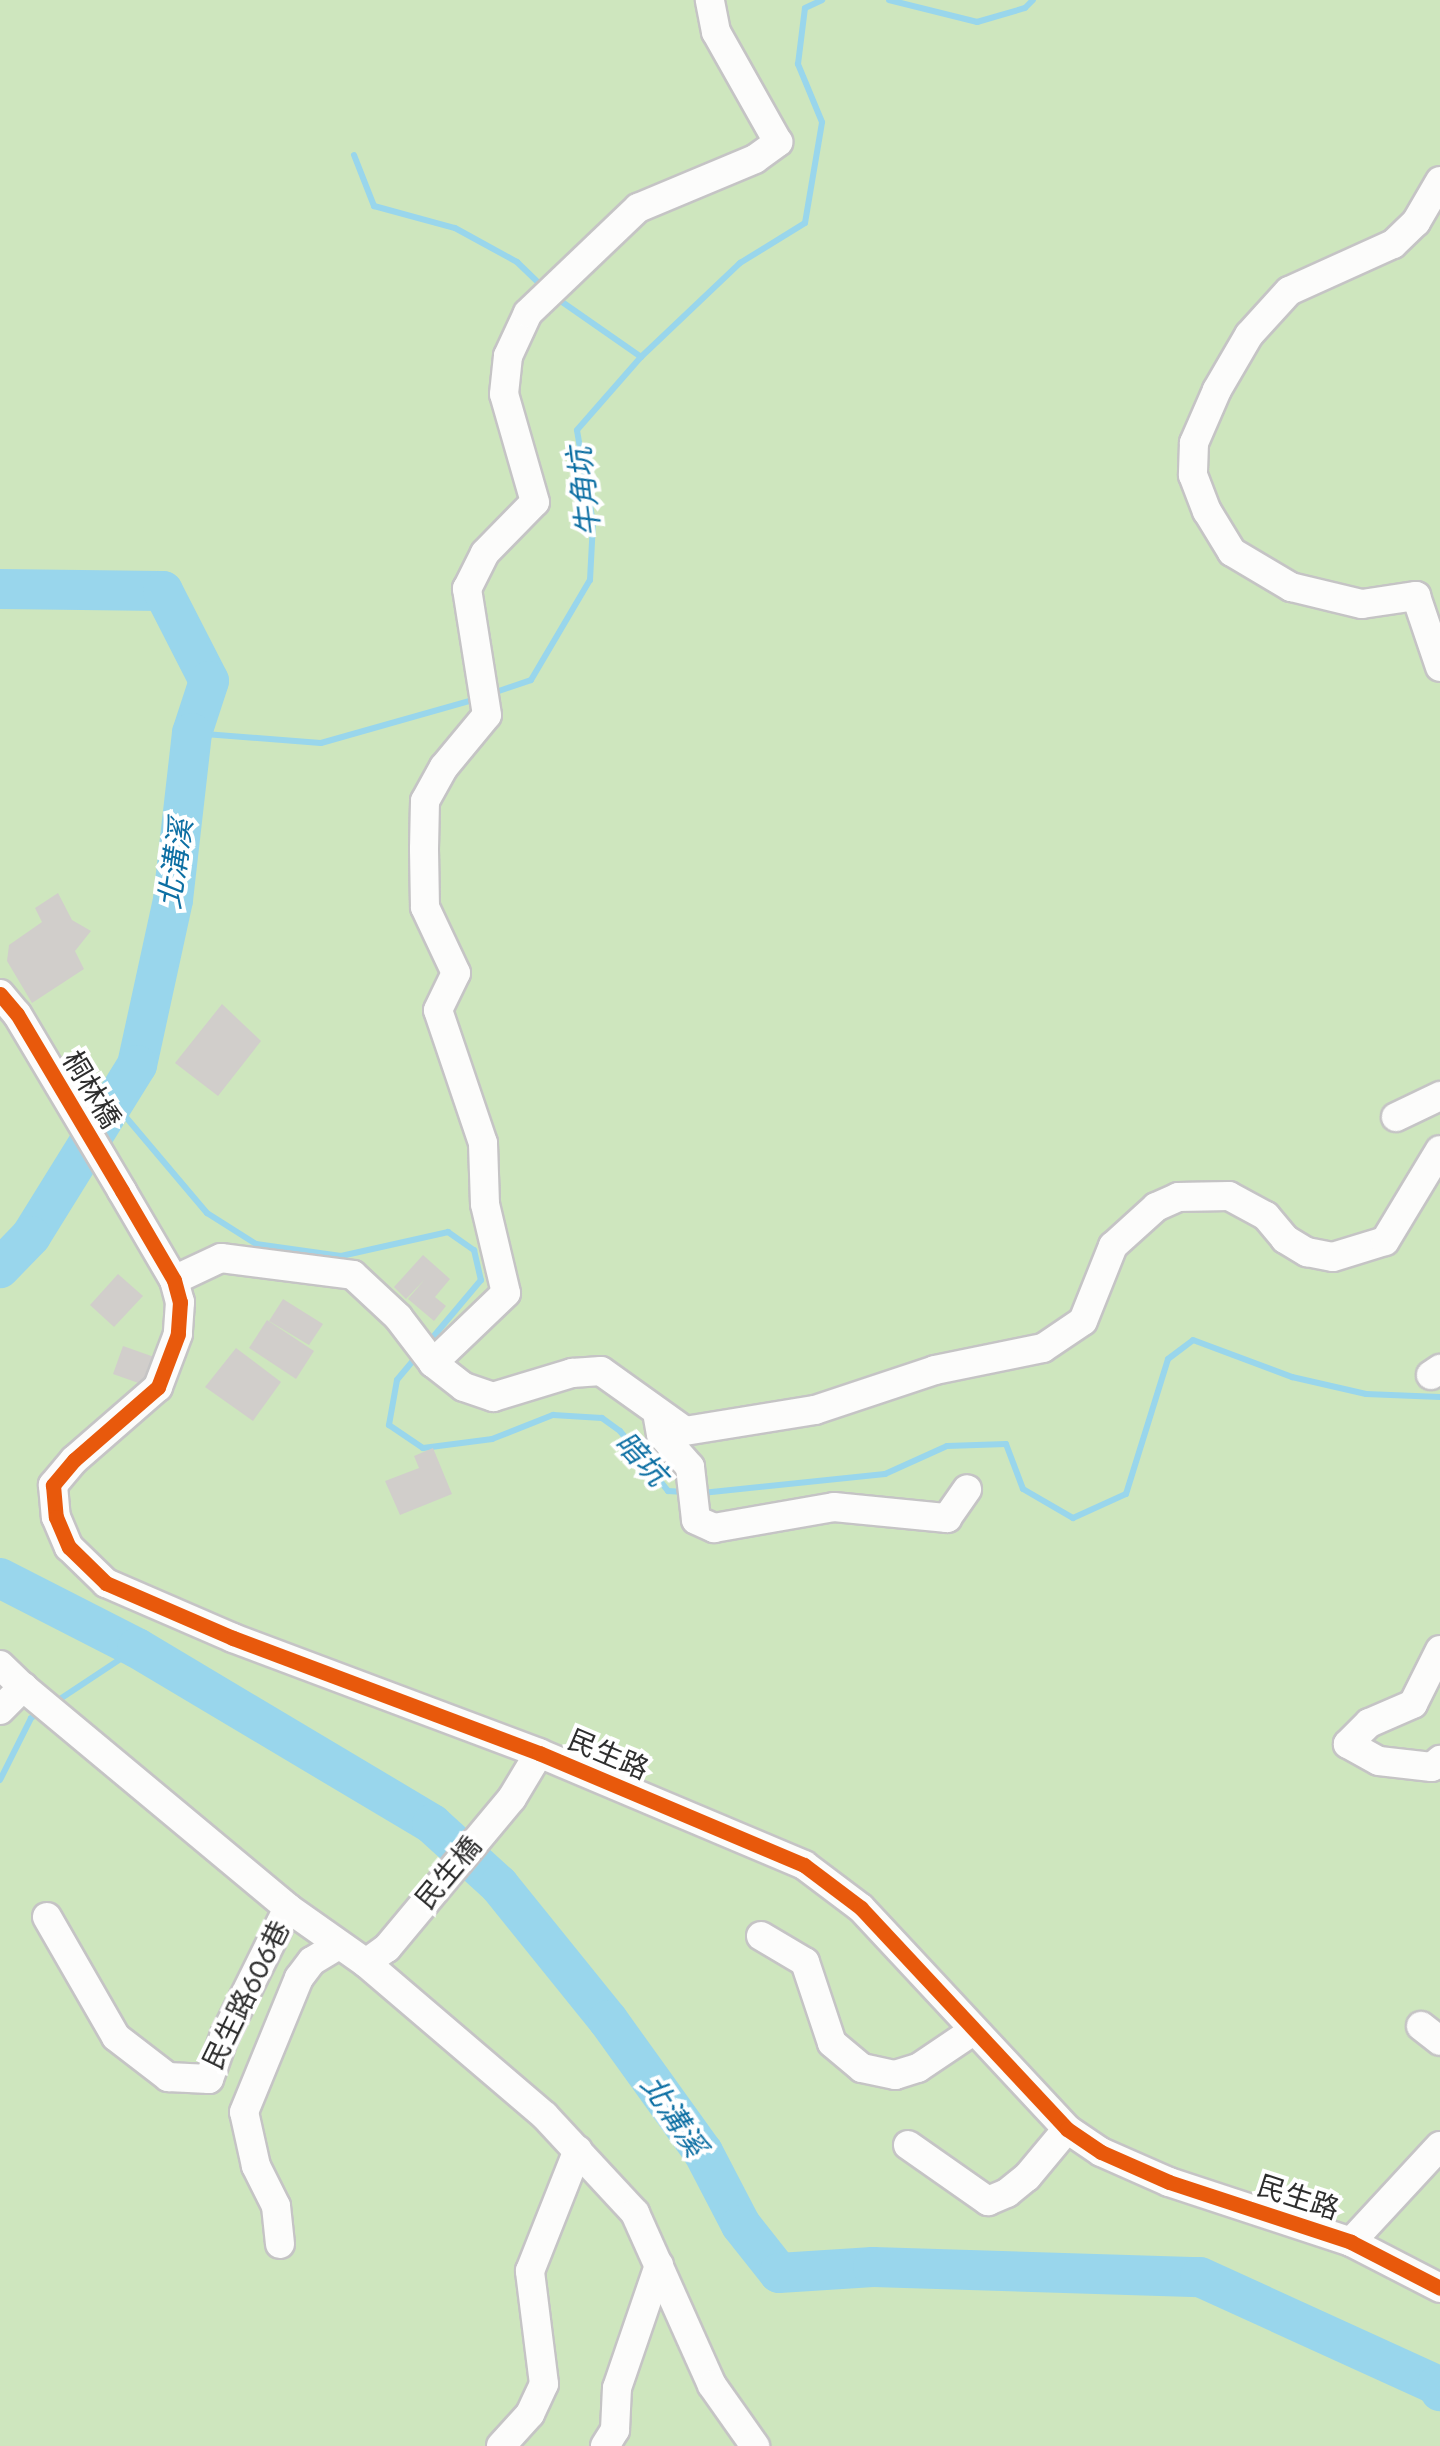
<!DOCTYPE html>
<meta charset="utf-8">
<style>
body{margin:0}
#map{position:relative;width:1440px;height:2446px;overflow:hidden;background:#ece8e4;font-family:Jost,"Noto Sans TC",sans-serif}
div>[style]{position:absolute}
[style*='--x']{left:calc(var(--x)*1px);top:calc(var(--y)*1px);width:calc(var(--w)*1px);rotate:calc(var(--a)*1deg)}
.green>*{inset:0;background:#cee6be}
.stream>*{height:6px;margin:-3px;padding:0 3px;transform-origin:3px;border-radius:3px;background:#99d6ec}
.river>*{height:40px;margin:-20px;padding:0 20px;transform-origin:20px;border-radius:20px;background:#99d6ec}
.building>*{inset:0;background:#d1cecb}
.roads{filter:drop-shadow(2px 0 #c5c4c5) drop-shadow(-2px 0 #c5c4c5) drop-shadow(0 2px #c5c4c5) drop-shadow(0 -2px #c5c4c5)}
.minor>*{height:28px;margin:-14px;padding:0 14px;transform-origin:14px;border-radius:14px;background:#fcfcfb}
.cycleway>*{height:15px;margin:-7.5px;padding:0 7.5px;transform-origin:7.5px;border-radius:7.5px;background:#e8590c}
span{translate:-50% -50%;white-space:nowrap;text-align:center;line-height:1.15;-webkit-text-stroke:8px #fff;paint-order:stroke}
.street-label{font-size:28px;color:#2e2e2e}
.water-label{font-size:30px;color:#0d6fa3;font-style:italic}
</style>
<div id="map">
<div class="green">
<i style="clip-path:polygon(0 0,1440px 0,1440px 2446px,0 2446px)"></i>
</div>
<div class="stream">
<i style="--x:889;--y:0;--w:91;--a:14"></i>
<i style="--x:977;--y:22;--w:50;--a:-16.3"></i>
<i style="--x:1025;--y:8;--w:11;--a:-45"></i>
<i style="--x:354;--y:155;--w:55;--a:68.6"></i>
<i style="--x:374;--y:206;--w:84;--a:15.2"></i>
<i style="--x:455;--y:228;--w:71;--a:28.7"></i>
<i style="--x:517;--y:262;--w:39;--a:44"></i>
<i style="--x:555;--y:297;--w:105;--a:34.9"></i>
<i style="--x:493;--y:693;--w:40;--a:-18.9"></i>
<i style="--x:531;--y:680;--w:116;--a:-59.5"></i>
<i style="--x:590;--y:580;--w:57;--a:-87"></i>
<i style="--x:593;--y:523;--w:94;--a:-99.8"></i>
<i style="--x:577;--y:430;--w:97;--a:-48.8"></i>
<i style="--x:641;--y:357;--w:137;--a:-43.5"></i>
<i style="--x:740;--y:263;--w:76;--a:-31.6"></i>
<i style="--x:805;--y:223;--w:102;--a:-80.4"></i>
<i style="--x:822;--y:122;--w:63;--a:-112.5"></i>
<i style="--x:798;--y:64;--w:56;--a:-82.9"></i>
<i style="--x:805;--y:8;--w:19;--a:-25"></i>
<i style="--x:192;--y:733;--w:129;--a:4.4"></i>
<i style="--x:321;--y:743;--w:161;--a:-15.8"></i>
<i style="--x:114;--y:1103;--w:144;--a:49.8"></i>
<i style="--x:207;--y:1213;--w:58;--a:32.3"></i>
<i style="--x:256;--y:1244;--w:86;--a:8"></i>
<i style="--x:341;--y:1256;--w:110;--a:-12.6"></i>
<i style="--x:448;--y:1232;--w:32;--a:35"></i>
<i style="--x:474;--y:1250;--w:31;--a:77"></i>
<i style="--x:481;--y:1280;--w:82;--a:130.1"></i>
<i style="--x:417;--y:1356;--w:31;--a:130"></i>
<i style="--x:397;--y:1380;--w:46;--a:100.1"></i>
<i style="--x:389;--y:1425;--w:41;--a:34.1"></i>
<i style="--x:423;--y:1448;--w:70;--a:-7.4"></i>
<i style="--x:492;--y:1439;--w:66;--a:-21.5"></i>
<i style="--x:553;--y:1415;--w:49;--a:3.5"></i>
<i style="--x:602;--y:1418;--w:22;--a:36"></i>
<i style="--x:620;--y:1431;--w:77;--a:51.3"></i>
<i style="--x:668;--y:1491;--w:16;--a:4"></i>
<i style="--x:702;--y:1493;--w:184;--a:-5.9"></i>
<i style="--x:885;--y:1474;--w:68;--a:-24.3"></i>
<i style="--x:947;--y:1446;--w:59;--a:-1.9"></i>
<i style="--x:1006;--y:1444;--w:48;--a:69.3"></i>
<i style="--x:1023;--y:1489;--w:58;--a:30.1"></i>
<i style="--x:1073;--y:1518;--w:58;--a:-24.4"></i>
<i style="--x:1126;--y:1494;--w:141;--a:-72.7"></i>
<i style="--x:1168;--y:1359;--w:31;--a:-37"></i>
<i style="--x:1193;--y:1340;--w:106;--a:20.5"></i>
<i style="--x:1292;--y:1377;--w:76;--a:12.9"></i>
<i style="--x:1366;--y:1394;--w:74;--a:2.3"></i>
<i style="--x:54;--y:1703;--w:100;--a:-33.5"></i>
<i style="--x:0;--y:1780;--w:69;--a:-63.4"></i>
<i style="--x:31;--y:1718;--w:9;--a:-32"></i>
</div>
<div class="river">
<i style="--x:0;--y:589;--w:163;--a:0.7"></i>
<i style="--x:163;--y:591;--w:101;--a:62.9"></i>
<i style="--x:209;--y:681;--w:55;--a:108.1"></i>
<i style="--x:192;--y:733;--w:168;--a:96.5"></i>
<i style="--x:173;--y:900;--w:169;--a:102.3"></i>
<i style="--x:137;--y:1065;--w:201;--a:121.8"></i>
<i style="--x:31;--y:1236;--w:45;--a:134.1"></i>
<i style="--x:0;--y:1578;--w:154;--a:27.1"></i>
<i style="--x:137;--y:1648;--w:344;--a:30.8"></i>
<i style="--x:432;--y:1824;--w:91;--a:42.3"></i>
<i style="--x:499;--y:1885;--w:174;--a:51.1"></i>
<i style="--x:608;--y:2020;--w:163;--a:54.3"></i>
<i style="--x:703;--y:2152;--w:82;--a:62.5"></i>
<i style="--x:741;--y:2225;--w:61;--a:51.6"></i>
<i style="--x:779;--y:2273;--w:94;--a:-3.7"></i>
<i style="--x:873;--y:2267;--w:327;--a:1.8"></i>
<i style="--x:1200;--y:2277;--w:260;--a:24.5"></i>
<i style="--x:1437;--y:2385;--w:7;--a:63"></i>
</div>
<div class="building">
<i style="clip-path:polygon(58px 893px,72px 920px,91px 931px,75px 951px,84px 969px,32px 1003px,7px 961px,9px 945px,42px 922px,35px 908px)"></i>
<i style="clip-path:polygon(222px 1004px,261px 1041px,218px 1096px,175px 1063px)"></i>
<i style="clip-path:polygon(423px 1255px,450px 1279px,435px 1297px,446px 1306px,434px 1321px,408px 1299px,425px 1279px,406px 1299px,394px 1287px)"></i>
<i style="clip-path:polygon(118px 1274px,143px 1296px,114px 1327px,90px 1305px)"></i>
<i style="clip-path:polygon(283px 1299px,323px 1324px,309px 1345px,269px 1321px)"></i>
<i style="clip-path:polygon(267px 1320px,314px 1351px,296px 1379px,249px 1348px)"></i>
<i style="clip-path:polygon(123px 1346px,157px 1358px,147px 1386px,113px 1374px)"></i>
<i style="clip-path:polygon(236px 1348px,281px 1382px,253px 1421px,205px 1387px)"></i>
<i style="clip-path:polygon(433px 1448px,452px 1494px,400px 1515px,385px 1481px,419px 1468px,414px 1456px)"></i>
</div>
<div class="roads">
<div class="minor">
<i style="--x:1440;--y:181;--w:48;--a:120.3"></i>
<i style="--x:1416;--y:222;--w:32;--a:136"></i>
<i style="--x:1393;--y:244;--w:114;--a:155.7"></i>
<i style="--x:1289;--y:291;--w:59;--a:132.3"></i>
<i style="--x:1249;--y:335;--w:64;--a:120.2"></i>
<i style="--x:1217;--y:390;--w:58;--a:113.5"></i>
<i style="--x:1194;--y:443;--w:32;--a:92"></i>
<i style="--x:1193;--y:475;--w:39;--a:69"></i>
<i style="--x:1207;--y:511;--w:48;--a:58.6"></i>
<i style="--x:1232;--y:552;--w:69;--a:30.7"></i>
<i style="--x:1291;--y:587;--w:73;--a:13.5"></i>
<i style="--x:1362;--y:604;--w:55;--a:-8.4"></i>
<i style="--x:1416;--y:596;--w:75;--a:71.3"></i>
<i style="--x:0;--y:994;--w:26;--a:50"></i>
<i style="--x:17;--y:1014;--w:206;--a:59.3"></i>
<i style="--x:122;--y:1191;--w:103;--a:59.7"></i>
<i style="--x:174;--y:1280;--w:23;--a:75"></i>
<i style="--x:180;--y:1302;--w:32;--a:94"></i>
<i style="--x:178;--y:1334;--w:57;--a:110.7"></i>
<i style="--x:158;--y:1387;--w:111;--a:139"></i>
<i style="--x:74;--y:1460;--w:33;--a:130"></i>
<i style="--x:53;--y:1485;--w:32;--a:85"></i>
<i style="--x:56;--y:1517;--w:33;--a:67"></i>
<i style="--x:69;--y:1547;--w:52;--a:44.2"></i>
<i style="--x:106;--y:1583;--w:138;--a:23.4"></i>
<i style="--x:233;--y:1638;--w:327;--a:20.6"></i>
<i style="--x:539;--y:1753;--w:288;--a:22.9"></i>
<i style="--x:804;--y:1865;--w:71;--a:37"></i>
<i style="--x:861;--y:1908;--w:302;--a:47"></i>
<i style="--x:1067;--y:2129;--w:41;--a:34.1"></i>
<i style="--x:1101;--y:2152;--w:74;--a:23.8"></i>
<i style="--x:1169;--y:2182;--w:192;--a:18.2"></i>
<i style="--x:1351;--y:2242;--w:100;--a:27.3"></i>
<i style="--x:1396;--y:1117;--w:49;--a:-25.5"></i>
<i style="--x:174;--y:1280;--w:52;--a:-25.1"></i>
<i style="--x:221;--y:1258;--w:133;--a:7.3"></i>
<i style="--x:353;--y:1275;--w:62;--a:43"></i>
<i style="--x:398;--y:1317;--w:58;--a:52.7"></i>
<i style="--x:433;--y:1363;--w:39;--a:38"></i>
<i style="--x:464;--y:1387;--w:31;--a:19"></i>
<i style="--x:493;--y:1397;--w:83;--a:-16.9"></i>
<i style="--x:572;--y:1373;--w:29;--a:-4"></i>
<i style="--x:601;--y:1371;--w:103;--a:35.5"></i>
<i style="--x:685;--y:1431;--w:132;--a:-9.2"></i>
<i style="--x:815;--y:1410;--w:126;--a:-18.4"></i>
<i style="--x:935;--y:1370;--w:110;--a:-11.5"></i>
<i style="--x:1043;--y:1348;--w:48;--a:-34"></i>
<i style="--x:1083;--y:1321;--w:81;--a:-68.2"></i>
<i style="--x:1113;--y:1246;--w:58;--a:-42.2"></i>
<i style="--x:1156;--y:1207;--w:24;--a:-24"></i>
<i style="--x:1178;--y:1197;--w:51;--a:-1.1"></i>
<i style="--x:1229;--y:1196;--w:42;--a:28.4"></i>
<i style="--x:1266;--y:1216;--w:30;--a:50"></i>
<i style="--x:1285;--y:1239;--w:26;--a:31"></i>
<i style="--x:1307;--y:1252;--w:26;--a:11"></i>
<i style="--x:1333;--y:1257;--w:54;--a:-17.1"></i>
<i style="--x:1385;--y:1241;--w:106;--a:-58.9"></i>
<i style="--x:433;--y:1363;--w:101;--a:-43.8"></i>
<i style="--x:506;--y:1293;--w:91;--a:-103.3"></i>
<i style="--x:485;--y:1204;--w:61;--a:-91.9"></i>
<i style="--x:483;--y:1143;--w:140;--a:-108.7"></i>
<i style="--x:438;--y:1010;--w:41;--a:-64.1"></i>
<i style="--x:456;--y:973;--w:73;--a:-115.2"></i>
<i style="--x:425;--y:907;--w:58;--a:-91"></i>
<i style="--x:424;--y:849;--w:48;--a:-88.8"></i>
<i style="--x:425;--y:801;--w:39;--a:-61"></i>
<i style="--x:444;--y:767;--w:67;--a:-50.4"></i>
<i style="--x:487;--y:715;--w:128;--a:-99"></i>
<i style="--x:467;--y:589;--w:40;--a:-63.4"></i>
<i style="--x:485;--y:553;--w:71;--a:-45.6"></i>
<i style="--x:535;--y:502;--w:112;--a:-106"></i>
<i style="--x:504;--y:394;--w:38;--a:-84"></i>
<i style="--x:508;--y:356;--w:47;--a:-65.1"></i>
<i style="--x:528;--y:313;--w:152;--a:-43.7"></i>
<i style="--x:638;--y:208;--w:127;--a:-22.7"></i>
<i style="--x:755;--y:159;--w:29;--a:-36"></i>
<i style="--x:778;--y:142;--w:126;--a:-119.4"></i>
<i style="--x:716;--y:32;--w:33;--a:-101"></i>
<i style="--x:1431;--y:1375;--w:11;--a:-34"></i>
<i style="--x:657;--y:1412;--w:22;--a:80"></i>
<i style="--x:661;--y:1434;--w:44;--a:48.7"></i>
<i style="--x:690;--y:1467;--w:53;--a:83.5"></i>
<i style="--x:696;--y:1520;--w:20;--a:24"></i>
<i style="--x:714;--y:1528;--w:122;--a:-9.9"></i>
<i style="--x:834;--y:1507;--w:114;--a:5.6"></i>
<i style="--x:947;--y:1518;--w:35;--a:-55"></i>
<i style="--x:1440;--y:1650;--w:60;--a:116.6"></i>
<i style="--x:1413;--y:1704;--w:48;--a:156.6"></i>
<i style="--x:1369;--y:1723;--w:30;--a:135"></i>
<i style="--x:1348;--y:1744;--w:35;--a:29"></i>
<i style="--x:1379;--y:1761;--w:53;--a:6.5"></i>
<i style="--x:1432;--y:1767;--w:11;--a:-41"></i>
<i style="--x:0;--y:1665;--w:32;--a:44"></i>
<i style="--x:0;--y:1710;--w:33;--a:-45"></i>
<i style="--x:23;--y:1687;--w:345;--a:39.8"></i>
<i style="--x:47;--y:1917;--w:138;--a:60.1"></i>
<i style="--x:116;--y:2037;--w:66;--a:37.6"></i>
<i style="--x:168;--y:2077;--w:41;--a:2.8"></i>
<i style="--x:209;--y:2079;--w:45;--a:-70.3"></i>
<i style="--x:224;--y:2037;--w:144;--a:-63.6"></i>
<i style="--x:288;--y:1908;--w:95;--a:35.2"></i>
<i style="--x:366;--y:1963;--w:235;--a:40.5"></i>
<i style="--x:545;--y:2116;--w:132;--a:47.1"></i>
<i style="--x:635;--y:2213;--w:188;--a:65.9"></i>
<i style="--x:712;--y:2385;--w:75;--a:54.8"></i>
<i style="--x:761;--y:1936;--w:51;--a:30.6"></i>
<i style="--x:805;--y:1962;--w:85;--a:71.6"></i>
<i style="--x:832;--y:2043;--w:39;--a:40"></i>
<i style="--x:862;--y:2068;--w:34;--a:12"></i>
<i style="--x:895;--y:2075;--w:24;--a:-17"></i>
<i style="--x:918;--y:2068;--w:66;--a:-33.9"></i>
<i style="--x:366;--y:1963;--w:26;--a:-36"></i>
<i style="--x:387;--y:1948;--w:195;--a:-50.2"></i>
<i style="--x:512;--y:1798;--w:52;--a:-59"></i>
<i style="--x:1421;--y:2026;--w:24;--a:38"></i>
<i style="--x:908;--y:2145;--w:98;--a:35"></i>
<i style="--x:988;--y:2201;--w:21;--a:-23"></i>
<i style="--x:1007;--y:2193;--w:26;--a:-39"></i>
<i style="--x:1027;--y:2177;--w:62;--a:-50.2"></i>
<i style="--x:1351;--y:2242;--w:131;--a:-47.2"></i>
<i style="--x:280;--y:2244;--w:38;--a:-96"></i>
<i style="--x:276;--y:2206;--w:45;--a:-116.6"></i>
<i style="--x:256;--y:2166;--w:55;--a:-102.5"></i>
<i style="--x:244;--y:2112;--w:145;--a:-67.7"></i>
<i style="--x:299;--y:1978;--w:21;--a:-53"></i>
<i style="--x:312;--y:1961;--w:31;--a:-31"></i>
<i style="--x:501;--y:2446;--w:43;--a:-47.8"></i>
<i style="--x:530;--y:2414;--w:33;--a:-65"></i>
<i style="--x:544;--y:2384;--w:114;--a:-97.1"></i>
<i style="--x:530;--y:2271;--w:130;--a:-68.4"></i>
<i style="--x:605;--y:2446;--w:19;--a:-58"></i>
<i style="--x:615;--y:2430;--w:42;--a:-87.3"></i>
<i style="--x:617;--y:2388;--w:130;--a:-71.1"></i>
</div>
</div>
<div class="cycleway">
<i style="--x:0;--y:994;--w:26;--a:50"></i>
<i style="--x:17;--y:1014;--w:206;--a:59.3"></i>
<i style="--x:122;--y:1191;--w:103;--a:59.7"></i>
<i style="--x:174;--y:1280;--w:23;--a:75"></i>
<i style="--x:180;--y:1302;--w:32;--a:94"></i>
<i style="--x:178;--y:1334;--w:57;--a:110.7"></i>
<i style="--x:158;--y:1387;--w:111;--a:139"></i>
<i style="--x:74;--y:1460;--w:33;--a:130"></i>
<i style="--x:53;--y:1485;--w:32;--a:85"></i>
<i style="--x:56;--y:1517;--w:33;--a:67"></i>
<i style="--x:69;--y:1547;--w:52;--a:44.2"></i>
<i style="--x:106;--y:1583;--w:138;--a:23.4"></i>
<i style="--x:233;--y:1638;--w:327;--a:20.6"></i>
<i style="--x:539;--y:1753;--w:288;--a:22.9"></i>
<i style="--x:804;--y:1865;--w:71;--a:37"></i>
<i style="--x:861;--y:1908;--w:302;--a:47"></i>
<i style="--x:1067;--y:2129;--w:41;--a:34.1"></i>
<i style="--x:1101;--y:2152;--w:74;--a:23.8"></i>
<i style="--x:1169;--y:2182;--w:192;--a:18.2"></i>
<i style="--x:1351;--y:2242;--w:100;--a:27.3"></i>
</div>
<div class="street-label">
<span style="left:91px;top:1090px;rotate:59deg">桐林橋</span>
<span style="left:608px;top:1755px;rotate:23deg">民生路</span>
<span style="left:449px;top:1873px;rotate:-50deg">民生橋</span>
<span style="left:247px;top:1995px;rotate:-64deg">民生路606巷</span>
<span style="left:1298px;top:2198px;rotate:18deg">民生路</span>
</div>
<div class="water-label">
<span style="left:585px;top:492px;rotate:-97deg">牛角坑</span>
<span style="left:176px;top:864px;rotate:-82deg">北溝溪</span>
<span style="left:641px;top:1459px;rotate:47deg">暗坑</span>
<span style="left:673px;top:2116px;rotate:56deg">北溝溪</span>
</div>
</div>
